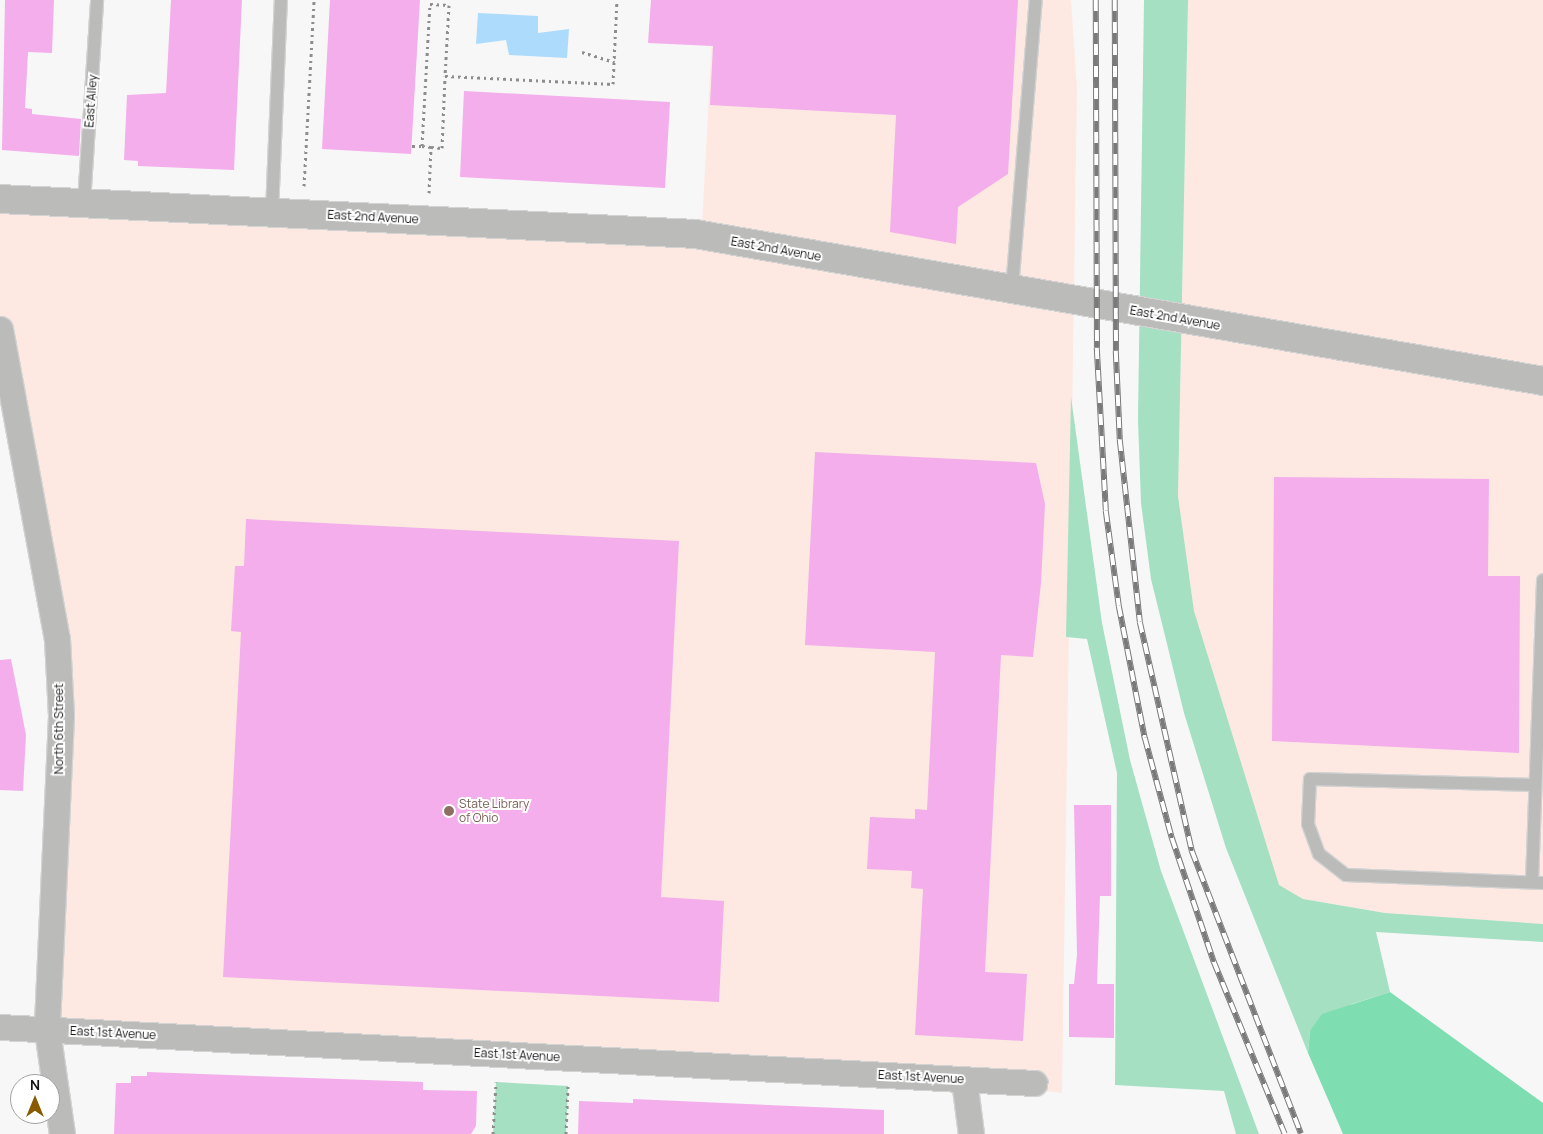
<!DOCTYPE html>
<style>
body{margin:0}
#map{position:relative;width:1543px;height:1134px;overflow:hidden;background:#f7f7f8;font-family:Manrope,sans-serif}
div>[style]{position:absolute}
[style*='--x']{left:calc(var(--x)*1px);top:calc(var(--y)*1px);width:calc(var(--w)*1px);rotate:calc(var(--a)*1deg)}
.industrial>*{inset:0;background:#fde9e2}
.green>*{inset:0;background:#a4e0c1}
.forest>*{inset:0;background:#7edeb1}
.water>*{inset:0;background:#addbfc}
.building>*{inset:0;background:#f3aeeb}
.path>*{height:3px;margin-top:-1.5px;transform-origin:0;background:repeating-linear-gradient(90deg,#8d8d8e 0 2.5px,transparent 0 6.5px)}
.roads{filter:drop-shadow(1px 0 #d3d3d4) drop-shadow(-1px 0 #d3d3d4) drop-shadow(0 1px #d3d3d4) drop-shadow(0 -1px #d3d3d4)}
.service>*{height:12px;margin:-6px;padding:0 6px;transform-origin:6px;border-radius:6px;background:#bbbbba}
.minor>*{height:25px;margin:-12.5px;padding:0 12.5px;transform-origin:12.5px;border-radius:12.5px;background:#bbbbba}
.tertiary>*{height:28px;margin:-14px;padding:0 14px;transform-origin:14px;border-radius:14px;background:#bbbbba}
.rail>*{height:5.5px;margin-top:-2.75px;transform-origin:0;background:repeating-linear-gradient(90deg,#fff 0 11px,#7a7a7b 0 22px);box-sizing:border-box;border-block:1px solid #7a7a7b}
.dots>*{width:14px;height:14px;translate:-50% -50%;box-sizing:border-box;border:2px solid #fff;border-radius:50%}
span{translate:-50% -50%;white-space:nowrap;text-align:center;line-height:1.15;-webkit-text-stroke:4px #fff;paint-order:stroke}
.street-label{font-size:12px;color:#141414}
.education-label{font-size:12px;color:#785e54}
.left{translate:0 -50%;text-align:left}
.north{position:absolute;left:10px;top:1074px;width:50px;height:50px;box-sizing:border-box;background:#fff;border:1px solid #a1a1a1;border-radius:50%;rotate:0deg;font-size:14px;font-weight:700;line-height:20px;text-align:center;color:#141414}
.north::after{content:'';display:block;margin:auto;width:18px;height:22px;background:#895b00;clip-path:polygon(50% 0,100% 100%,50% 72%,0 100%)}
</style>
<div id="map">
<div class="industrial">
<i style="clip-path:polygon(714px 0,1071px 0,1077px 88px,1062px 1093px,991px 1084px,47px 1030px,67px 729px,0 318px,0 199px,702px 226px)"></i>
<i style="clip-path:polygon(1188px 0,1543px 0,1543px 924px,1385px 913px,1303px 899px,1279px 886px,1194px 611px,1178px 496px)"></i>
</div>
<div class="green">
<i style="clip-path:polygon(1144px 0,1188px 0,1178px 496px,1194px 611px,1279px 885px,1303px 899px,1385px 913px,1543px 924px,1543px 942px,1376px 932px,1390px 992px,1352px 1004px,1310px 1031px,1308px 1053px,1226px 848px,1184px 713px,1151px 579px,1141px 503px,1138px 420px)"></i>
<i style="clip-path:polygon(1071px 397px,1102px 623px,1130px 760px,1161px 871px,1259px 1134px,1236px 1134px,1224px 1091px,1115px 1085px,1117px 773px,1087px 639px,1066px 637px)"></i>
<i style="clip-path:polygon(496px 1082px,568px 1086px,566px 1134px,493px 1134px)"></i>
</div>
<div class="forest">
<i style="clip-path:polygon(1390px 992px,1543px 1103px,1543px 1134px,1343px 1134px,1308px 1053px,1310px 1031px,1322px 1014px)"></i>
</div>
<div class="water">
<i style="clip-path:polygon(478px 13px,538px 16px,538px 33px,569px 29px,567px 58px,509px 55px,506px 40px,476px 44px)"></i>
</div>
<div class="building">
<i style="clip-path:polygon(5px 0,54px 0,52px 53px,28px 52px,25px 108px,32px 109px,32px 114px,81px 119px,79px 156px,2px 150px)"></i>
<i style="clip-path:polygon(171px 0,242px 0,234px 170px,138px 166px,138px 161px,124px 160px,127px 95px,166px 93px)"></i>
<i style="clip-path:polygon(330px 0,420px 0,411px 154px,322px 149px)"></i>
<i style="clip-path:polygon(651px 0,1018px 0,1008px 174px,958px 207px,956px 244px,890px 232px,896px 115px,710px 105px,713px 46px,648px 43px)"></i>
<i style="clip-path:polygon(464px 91px,670px 102px,665px 188px,460px 177px)"></i>
<i style="clip-path:polygon(815px 452px,1036px 463px,1045px 504px,1041px 583px,1033px 657px,1001px 655px,985px 972px,1027px 974px,1023px 1041px,915px 1035px,923px 889px,911px 888px,912px 871px,867px 869px,870px 817px,915px 819px,915px 809px,927px 810px,935px 652px,805px 645px)"></i>
<i style="clip-path:polygon(1274px 477px,1489px 479px,1488px 576px,1520px 576px,1519px 753px,1272px 741px)"></i>
<i style="clip-path:polygon(246px 519px,679px 541px,661px 897px,724px 901px,719px 1002px,223px 977px,241px 632px,231px 631px,235px 566px,244px 566px)"></i>
<i style="clip-path:polygon(11px 659px,26px 735px,23px 791px,0 790px,0 660px)"></i>
<i style="clip-path:polygon(1074px 805px,1111px 805px,1111px 896px,1100px 896px,1097px 984px,1114px 984px,1114px 1038px,1069px 1037px,1069px 984px,1074px 984px,1077px 955px)"></i>
<i style="clip-path:polygon(147px 1072px,423px 1082px,423px 1090px,477px 1091px,476px 1126px,471px 1134px,114px 1134px,116px 1083px,131px 1083px,131px 1076px,147px 1076px)"></i>
<i style="clip-path:polygon(633px 1099px,884px 1110px,884px 1134px,578px 1134px,579px 1101px,633px 1103px)"></i>
</div>
<div class="path">
<i style="--x:582;--y:52;--w:34;--a:17"></i>
<i style="--x:412;--y:146;--w:10;--a:0"></i>
<i style="--x:431;--y:147;--w:9;--a:-174"></i>
<i style="--x:422;--y:146;--w:142;--a:-86.8"></i>
<i style="--x:430;--y:4;--w:19;--a:3"></i>
<i style="--x:449;--y:5;--w:71;--a:93.2"></i>
<i style="--x:304;--y:186;--w:186;--a:-86.9"></i>
<i style="--x:429;--y:193;--w:46;--a:-87.5"></i>
<i style="--x:431;--y:147;--w:11;--a:5"></i>
<i style="--x:442;--y:148;--w:72;--a:-87.6"></i>
<i style="--x:445;--y:76;--w:168;--a:2.7"></i>
<i style="--x:613;--y:84;--w:84;--a:-87.3"></i>
<i style="--x:493;--y:1134;--w:52;--a:-86.7"></i>
<i style="--x:566;--y:1134;--w:48;--a:-87.6"></i>
</div>
<div class="roads">
<div class="service">
<i style="--x:84;--y:203;--w:203;--a:-86.3"></i>
<i style="--x:272;--y:212;--w:212;--a:-87.6"></i>
<i style="--x:1012;--y:289;--w:290;--a:-85.3"></i>
<i style="--x:1535;--y:785;--w:225;--a:-178.5"></i>
<i style="--x:1310;--y:779;--w:45;--a:92.5"></i>
<i style="--x:1308;--y:824;--w:32;--a:70"></i>
<i style="--x:1319;--y:854;--w:34;--a:38"></i>
<i style="--x:1346;--y:875;--w:197;--a:2.3"></i>
<i style="--x:1532;--y:882;--w:302;--a:-87.9"></i>
</div>
<div class="minor">
<i style="--x:0;--y:329;--w:315;--a:79.6"></i>
<i style="--x:57;--y:639;--w:77;--a:87"></i>
<i style="--x:61;--y:716;--w:314;--a:92.6"></i>
<i style="--x:47;--y:1030;--w:105;--a:81.8"></i>
<i style="--x:0;--y:1027;--w:1036;--a:3.1"></i>
<i style="--x:964;--y:1080;--w:54;--a:82.6"></i>
</div>
<div class="tertiary">
<i style="--x:0;--y:199;--w:696;--a:2.88"></i>
<i style="--x:695;--y:234;--w:861;--a:9.83"></i>
</div>
</div>
<div class="rail">
<i style="--x:1096;--y:0;--w:348;--a:89.8"></i>
<i style="--x:1097;--y:348;--w:163;--a:86.8"></i>
<i style="--x:1106;--y:511;--w:96;--a:82.2"></i>
<i style="--x:1119;--y:606;--w:135;--a:78.9"></i>
<i style="--x:1145;--y:738;--w:104;--a:74.9"></i>
<i style="--x:1172;--y:838;--w:131;--a:71.3"></i>
<i style="--x:1214;--y:962;--w:186;--a:67.6"></i>
<i style="--x:1115;--y:0;--w:351;--a:89.8"></i>
<i style="--x:1116;--y:351;--w:89;--a:87.4"></i>
<i style="--x:1120;--y:440;--w:183;--a:83.7"></i>
<i style="--x:1140;--y:622;--w:235;--a:77.2"></i>
<i style="--x:1192;--y:851;--w:303;--a:68.9"></i>
</div>
<div class="dots">
<i style="left:449px;top:811px;background:#8d6e63"></i>
</div>
<div class="street-label">
<span style="left:91px;top:101px;rotate:-86deg">East Alley</span>
<span style="left:373px;top:217px;rotate:3deg">East 2nd Avenue</span>
<span style="left:776px;top:249px;rotate:10deg">East 2nd Avenue</span>
<span style="left:1175px;top:318px;rotate:10deg">East 2nd Avenue</span>
<span style="left:59px;top:729px;rotate:-90deg">North 6th Street</span>
<span style="left:113px;top:1033px;rotate:3deg">East 1st Avenue</span>
<span style="left:517px;top:1055px;rotate:3deg">East 1st Avenue</span>
<span style="left:921px;top:1077px;rotate:3deg">East 1st Avenue</span>
</div>
<div class="education-label">
<span class="left" style="left:459px;top:811px">State Library<br>of Ohio</span>
</div>
<div class="north">N</div>
</div>
